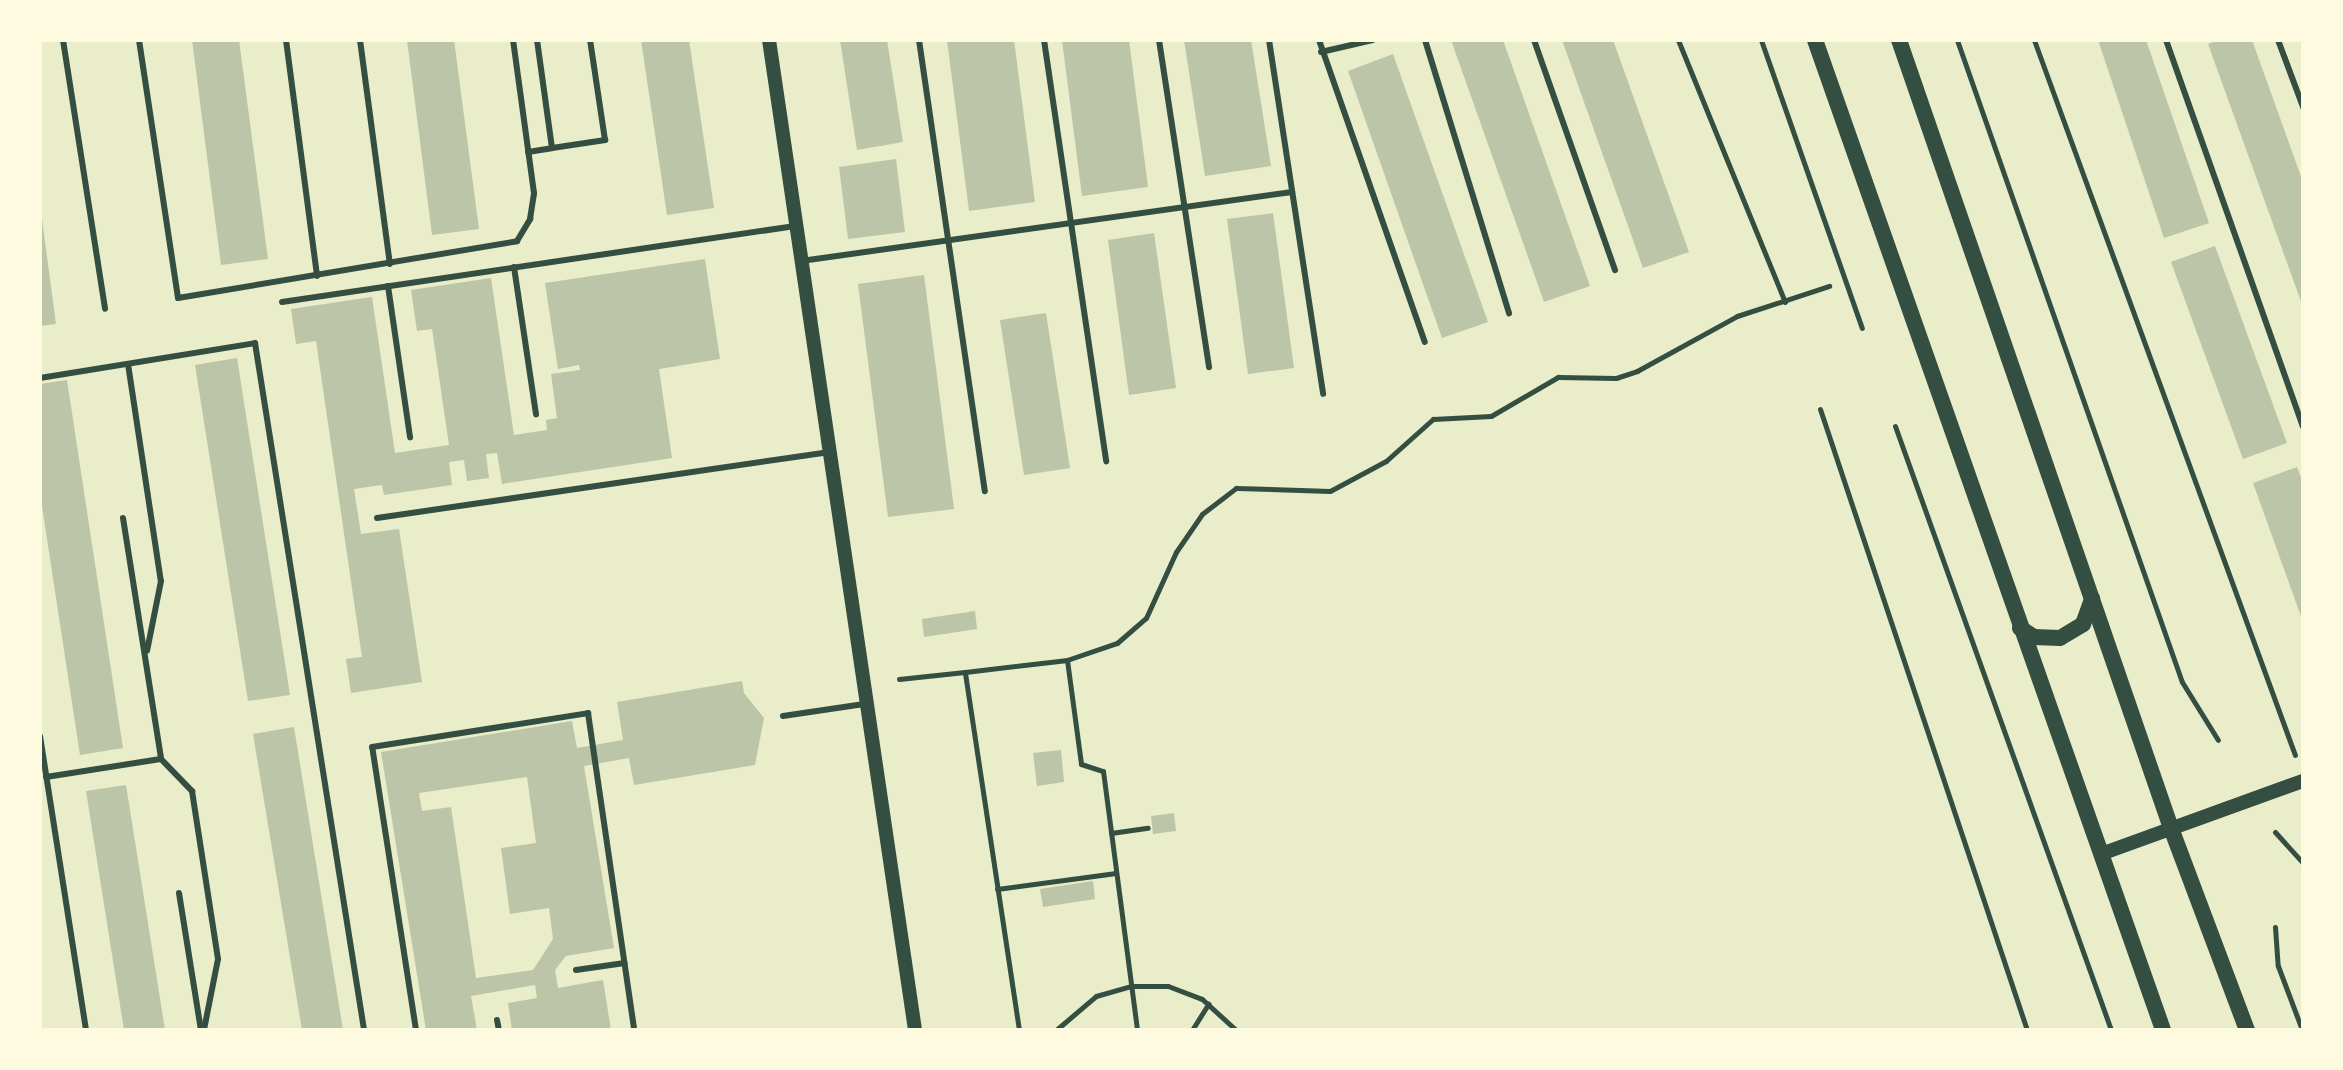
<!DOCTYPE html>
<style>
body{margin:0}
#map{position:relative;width:2343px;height:1070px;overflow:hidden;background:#e9edc9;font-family:Inter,sans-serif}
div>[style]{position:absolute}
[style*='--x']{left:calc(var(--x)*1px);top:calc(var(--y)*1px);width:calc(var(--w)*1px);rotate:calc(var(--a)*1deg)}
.building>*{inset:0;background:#bcc5a7}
.path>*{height:5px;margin:-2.5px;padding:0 2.5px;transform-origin:2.5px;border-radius:2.5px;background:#344e41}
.service>*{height:6px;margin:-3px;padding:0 3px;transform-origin:3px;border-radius:3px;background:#344e41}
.tertiary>*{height:14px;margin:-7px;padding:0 7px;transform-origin:7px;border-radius:7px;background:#344e41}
.secondary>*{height:16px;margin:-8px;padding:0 8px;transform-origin:8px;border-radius:8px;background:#344e41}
span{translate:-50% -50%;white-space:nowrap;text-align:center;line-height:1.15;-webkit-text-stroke:8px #fefae0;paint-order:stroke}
.frame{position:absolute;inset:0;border:42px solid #fefae0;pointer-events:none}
</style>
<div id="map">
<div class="building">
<i style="clip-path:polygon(192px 40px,239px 40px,268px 259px,221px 265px)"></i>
<i style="clip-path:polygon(407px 40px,454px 40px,479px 229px,432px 235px)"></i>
<i style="clip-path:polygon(641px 40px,689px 40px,714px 208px,667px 215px)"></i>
<i style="clip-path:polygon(840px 40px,887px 40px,903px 142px,857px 150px)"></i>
<i style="clip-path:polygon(947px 40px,1014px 40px,1035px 202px,969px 211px)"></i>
<i style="clip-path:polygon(1062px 40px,1129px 40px,1148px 187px,1082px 196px)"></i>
<i style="clip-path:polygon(1184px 40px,1251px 40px,1271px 166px,1205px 176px)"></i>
<i style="clip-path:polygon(1451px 40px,1503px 40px,1590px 286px,1544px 302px)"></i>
<i style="clip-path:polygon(1562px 40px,1613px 40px,1689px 252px,1643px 268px)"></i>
<i style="clip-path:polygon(2098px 40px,2146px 40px,2209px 223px,2164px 238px)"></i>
<i style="clip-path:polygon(2218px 40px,2252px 40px,2303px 182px,2303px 307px,2208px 44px)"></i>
<i style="clip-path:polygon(1393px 54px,1488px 322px,1442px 338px,1348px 71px)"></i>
<i style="clip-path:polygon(896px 159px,905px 232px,848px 239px,839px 167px)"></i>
<i style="clip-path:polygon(1273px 213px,1294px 368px,1248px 374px,1227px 219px)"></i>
<i style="clip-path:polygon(42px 219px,56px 324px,40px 326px,40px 220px)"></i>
<i style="clip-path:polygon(1154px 233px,1176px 388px,1129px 395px,1108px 240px)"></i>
<i style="clip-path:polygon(2215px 246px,2287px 443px,2243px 459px,2171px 262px)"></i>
<i style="clip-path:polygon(705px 259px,720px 359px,659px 369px,672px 458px,502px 484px,497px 453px,486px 454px,489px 478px,467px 481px,464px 460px,449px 462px,452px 485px,384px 495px,382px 485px,354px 489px,361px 534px,399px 529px,422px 682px,351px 693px,346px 659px,362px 657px,316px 341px,296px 344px,291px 309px,372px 297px,395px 453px,449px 445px,432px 329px,417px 331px,411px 290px,491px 278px,514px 435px,547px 430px,546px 420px,557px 418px,551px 374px,580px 370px,579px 365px,558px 369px,545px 283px)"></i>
<i style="clip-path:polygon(924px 275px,954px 509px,888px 517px,858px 284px)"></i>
<i style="clip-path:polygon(1046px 313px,1070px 468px,1024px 475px,1000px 320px)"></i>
<i style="clip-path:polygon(237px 358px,290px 695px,248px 701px,195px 365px)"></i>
<i style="clip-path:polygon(67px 380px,123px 748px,80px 755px,40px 493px,40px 384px)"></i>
<i style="clip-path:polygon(2297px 467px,2303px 483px,2303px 622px,2253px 483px)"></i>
<i style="clip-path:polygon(975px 611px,977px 629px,924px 637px,922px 619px)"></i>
<i style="clip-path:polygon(evenodd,742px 681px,744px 693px,764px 718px,755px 765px,634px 785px,629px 758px,584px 766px,614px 948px,566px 956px,555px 970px,558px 988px,603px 980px,611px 1030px,512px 1030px,508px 1003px,537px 998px,535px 985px,471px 996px,477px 1030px,426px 1030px,381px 752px,572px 721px,577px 748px,623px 740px,617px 702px,742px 681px,527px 777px,536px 843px,501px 848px,510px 914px,549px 908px,553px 939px,533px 970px,476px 978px,451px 807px,422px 811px,419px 793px,527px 777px)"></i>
<i style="clip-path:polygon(294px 727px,343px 1030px,302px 1030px,253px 734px)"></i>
<i style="clip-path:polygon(1061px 750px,1064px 782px,1037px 786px,1033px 753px)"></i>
<i style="clip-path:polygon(126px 785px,165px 1030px,124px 1030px,86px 791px)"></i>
<i style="clip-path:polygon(1174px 813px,1176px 831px,1153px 834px,1151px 816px)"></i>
<i style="clip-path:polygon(1093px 881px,1095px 899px,1043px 907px,1040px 889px)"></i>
</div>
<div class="path">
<i style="--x:1678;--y:40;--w:283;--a:67.8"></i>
<i style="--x:1761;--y:40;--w:305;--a:70.7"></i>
<i style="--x:1957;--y:40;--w:680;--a:70.69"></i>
<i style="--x:2182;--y:682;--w:68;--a:58.2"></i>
<i style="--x:2034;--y:40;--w:761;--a:69.95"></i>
<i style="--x:1820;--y:409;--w:655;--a:71.57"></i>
<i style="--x:1895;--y:426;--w:641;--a:70.32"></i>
<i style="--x:1067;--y:660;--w:105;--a:82.3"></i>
<i style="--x:1081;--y:764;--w:23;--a:18"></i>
<i style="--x:1103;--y:771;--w:261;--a:82.5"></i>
<i style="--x:899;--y:679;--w:66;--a:-6.1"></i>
<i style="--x:2275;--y:832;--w:42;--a:47.9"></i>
<i style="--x:1111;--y:833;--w:37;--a:-8"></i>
<i style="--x:997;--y:889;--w:120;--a:-7.7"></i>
<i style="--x:2275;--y:927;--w:39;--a:86"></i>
<i style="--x:2278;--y:966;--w:68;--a:69.4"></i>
<i style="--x:1019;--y:1030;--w:362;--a:-98.6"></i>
<i style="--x:965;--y:672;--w:103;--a:-6.7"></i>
<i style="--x:1067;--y:660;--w:53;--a:-18.8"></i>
<i style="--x:1117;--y:643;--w:38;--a:-41"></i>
<i style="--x:1146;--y:618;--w:72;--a:-65.6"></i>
<i style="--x:1176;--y:552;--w:46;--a:-55.6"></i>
<i style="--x:1202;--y:514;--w:43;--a:-37.4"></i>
<i style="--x:1236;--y:488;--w:94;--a:1.8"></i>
<i style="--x:1330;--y:491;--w:64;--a:-28.2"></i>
<i style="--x:1386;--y:461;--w:63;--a:-41.8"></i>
<i style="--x:1433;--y:419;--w:58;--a:-3"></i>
<i style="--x:1491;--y:416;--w:78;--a:-30.2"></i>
<i style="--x:1558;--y:377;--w:58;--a:1"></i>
<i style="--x:1616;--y:378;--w:22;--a:-18"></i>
<i style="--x:1637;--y:371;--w:114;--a:-28.8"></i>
<i style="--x:1737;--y:316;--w:97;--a:-18.1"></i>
<i style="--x:1056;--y:1030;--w:52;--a:-40.4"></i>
<i style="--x:1096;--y:996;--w:36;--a:-16"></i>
<i style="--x:1131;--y:986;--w:37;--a:0"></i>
<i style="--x:1168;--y:986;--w:36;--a:21"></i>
<i style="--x:1202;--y:999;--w:46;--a:42.4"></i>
<i style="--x:1192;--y:1030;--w:31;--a:-58"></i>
</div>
<div class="service">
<i style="--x:63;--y:40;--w:272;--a:81.1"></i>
<i style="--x:139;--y:40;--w:261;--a:81.4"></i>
<i style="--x:178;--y:298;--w:344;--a:-9.5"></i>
<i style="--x:517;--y:241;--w:26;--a:-59"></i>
<i style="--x:530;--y:219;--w:26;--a:-81"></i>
<i style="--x:534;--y:193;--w:154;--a:-97.8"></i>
<i style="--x:286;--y:40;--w:238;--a:82.5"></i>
<i style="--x:360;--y:40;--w:226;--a:82.4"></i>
<i style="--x:919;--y:40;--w:456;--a:81.7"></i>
<i style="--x:1044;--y:40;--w:426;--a:81.6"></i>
<i style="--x:1159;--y:40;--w:331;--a:81.3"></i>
<i style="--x:1269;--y:40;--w:358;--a:81.3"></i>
<i style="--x:1319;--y:40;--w:320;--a:70.7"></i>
<i style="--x:1425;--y:40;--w:286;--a:72.9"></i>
<i style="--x:1534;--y:40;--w:244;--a:70.6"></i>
<i style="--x:2166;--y:40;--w:410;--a:70.5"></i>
<i style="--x:2278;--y:40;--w:72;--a:69.5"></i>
<i style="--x:1321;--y:52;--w:53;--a:-13"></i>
<i style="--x:552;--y:148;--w:54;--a:-8.6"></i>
<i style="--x:605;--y:140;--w:101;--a:-98.5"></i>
<i style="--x:528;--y:152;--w:24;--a:-9"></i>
<i style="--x:552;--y:148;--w:109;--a:-97.9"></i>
<i style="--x:801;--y:261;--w:496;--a:-8"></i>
<i style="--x:514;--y:267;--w:149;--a:81.5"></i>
<i style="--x:388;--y:286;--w:153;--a:81.7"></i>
<i style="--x:282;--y:302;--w:519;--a:-8.43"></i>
<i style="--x:128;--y:364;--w:219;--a:81.4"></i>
<i style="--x:161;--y:581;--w:71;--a:101.3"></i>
<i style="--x:40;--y:378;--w:218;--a:-9.2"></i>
<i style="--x:255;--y:343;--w:696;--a:80.98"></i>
<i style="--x:123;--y:518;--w:244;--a:81"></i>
<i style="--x:161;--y:759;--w:45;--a:45.9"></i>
<i style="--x:192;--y:791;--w:170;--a:81.2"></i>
<i style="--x:218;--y:959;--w:72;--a:101.2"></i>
<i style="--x:377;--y:518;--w:456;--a:-8.3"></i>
<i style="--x:783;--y:716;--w:82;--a:-8.4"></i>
<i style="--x:40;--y:736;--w:298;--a:81.1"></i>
<i style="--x:46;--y:777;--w:116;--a:-8.9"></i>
<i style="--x:179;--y:893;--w:139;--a:80.9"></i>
<i style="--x:576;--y:970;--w:49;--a:-8.3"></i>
<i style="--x:497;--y:1020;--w:10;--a:79"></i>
<i style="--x:416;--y:1030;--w:286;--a:-98.8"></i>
<i style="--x:372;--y:747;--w:219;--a:-8.9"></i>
<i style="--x:588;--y:713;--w:320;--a:81.7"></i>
</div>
<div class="tertiary">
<i style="--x:769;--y:40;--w:1001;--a:81.61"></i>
<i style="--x:2101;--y:854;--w:215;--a:-19.9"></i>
</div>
<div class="secondary">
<i style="--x:1815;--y:40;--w:1049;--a:70.63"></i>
<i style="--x:1899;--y:40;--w:834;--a:70.96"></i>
<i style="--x:2171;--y:828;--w:216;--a:69.4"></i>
<i style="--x:2020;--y:628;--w:17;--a:33"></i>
<i style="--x:2034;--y:637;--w:26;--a:2"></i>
<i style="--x:2060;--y:638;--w:27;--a:-31"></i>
<i style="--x:2083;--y:624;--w:27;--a:-70"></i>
</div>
<div class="frame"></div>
</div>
